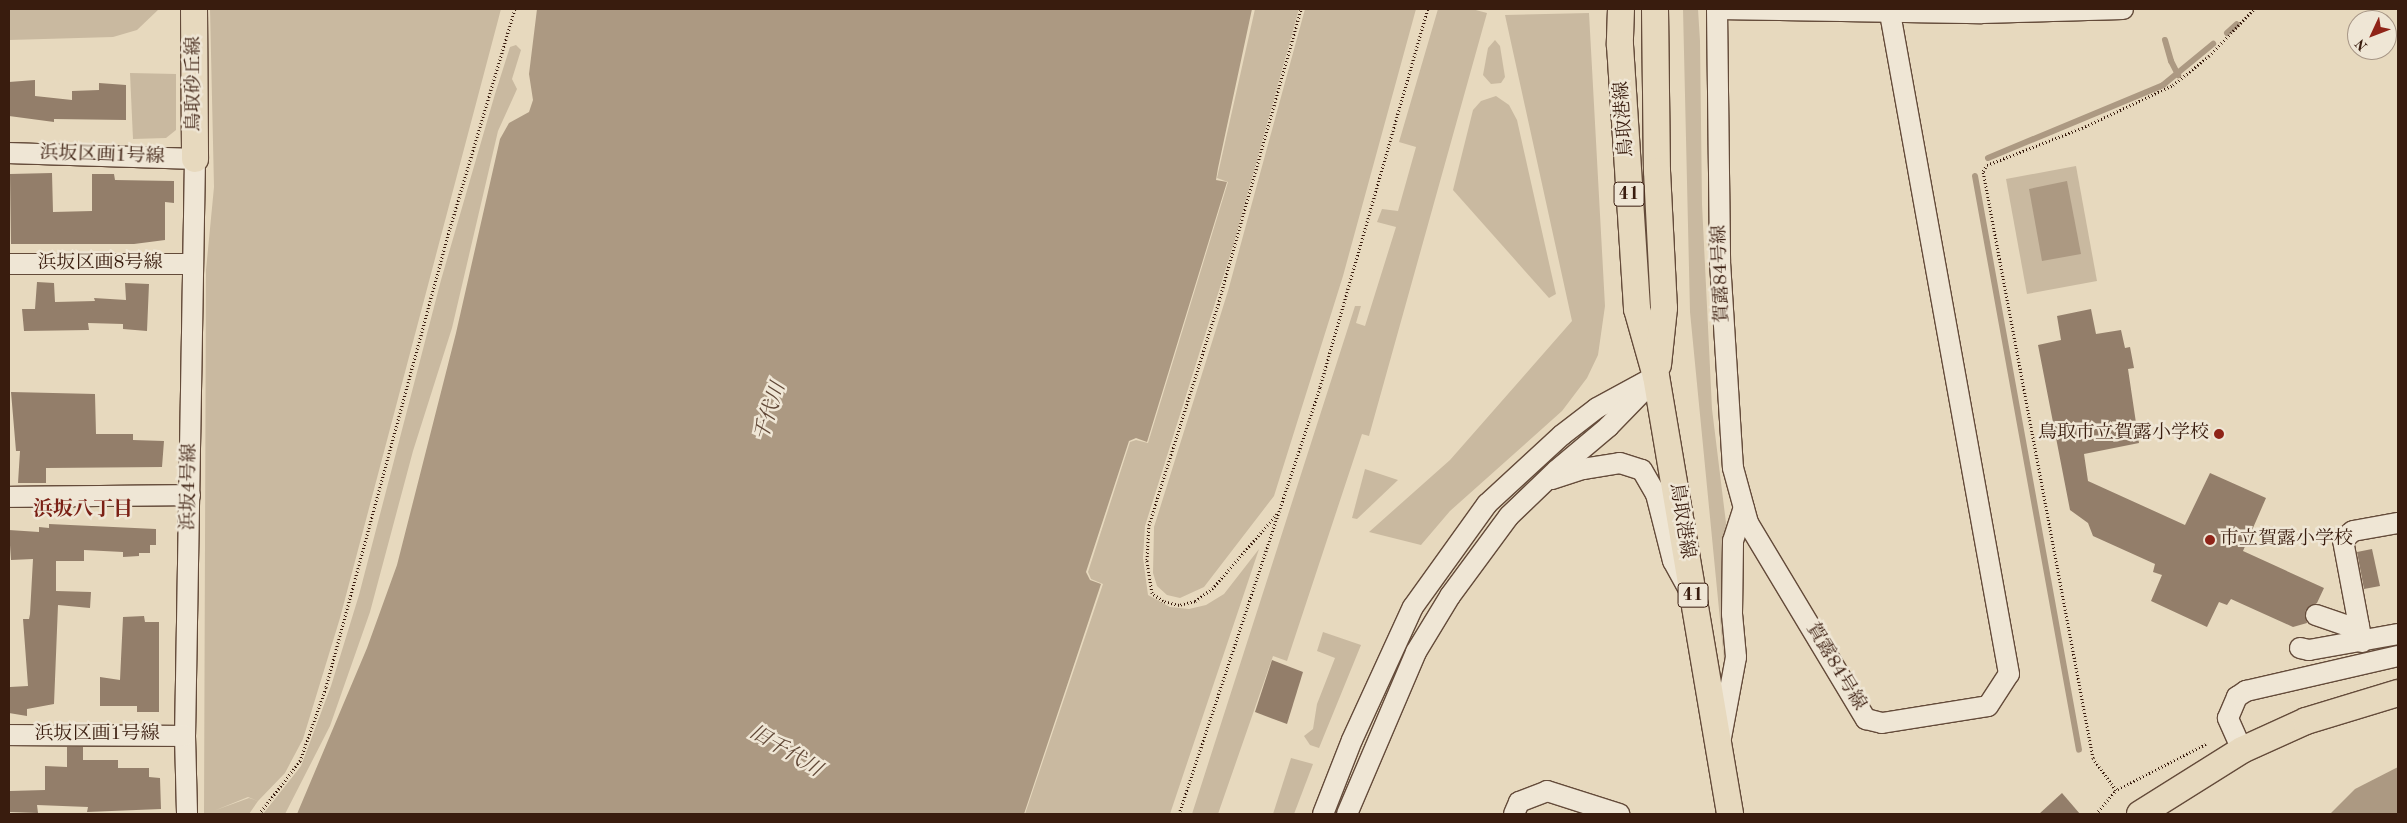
<!DOCTYPE html>
<meta charset="utf-8">
<style>
body{margin:0}
#map{position:relative;width:2407px;height:823px;overflow:hidden;background:#e7d9be;font-family:"Old Standard TT","Noto Serif JP",serif}
div>[style]{position:absolute}
[style*='--x']{left:calc(var(--x)*1px);top:calc(var(--y)*1px);width:calc(var(--w)*1px);rotate:calc(var(--a)*1deg)}
.green>*{inset:0;background:#c9b9a0}
.water>*{inset:0;background:#ac9982}
.stream>*{height:6px;margin:-3px;padding:0 3px;transform-origin:3px;border-radius:3px;background:#ac9982}
.building>*{inset:0;background:#937e6a}
.path>*{height:3px;margin-top:-1.5px;transform-origin:0;background:repeating-linear-gradient(90deg,#391c0e 0 1px,transparent 0 3.5px)}
.roads{filter:drop-shadow(1px 0 #644b3a) drop-shadow(-1px 0 #644b3a) drop-shadow(0 1px #644b3a) drop-shadow(0 -1px #644b3a)}
.minor>*{height:20px;margin:-10px;padding:0 10px;transform-origin:10px;border-radius:10px;background:#efe6d5}
.major>*{height:26px;margin:-13px;padding:0 13px;transform-origin:13px;border-radius:13px;background:#e7d9be}
.dots>*{width:14px;height:14px;translate:-50% -50%;box-sizing:border-box;border:2px solid #efe6d5;border-radius:50%}
span{translate:-50% -50%;white-space:nowrap;text-align:center;line-height:1.15;-webkit-text-stroke:5px #efe6d5;paint-order:stroke}
.shield-label span{padding:1px 4px;background:#efe6d5;border:1px solid;border-radius:4px;-webkit-text-stroke-width:0}
.shield-label{font-size:18px;color:#391c0e;font-weight:700}
.street-label{font-size:19px;color:#391c0e}
.poi-label{font-size:19px;color:#391c0e}
.right{translate:-100% -50%;text-align:right}
.left{translate:0 -50%;text-align:left}
.water-label{font-size:20px;color:#614837;font-style:italic}
.neighbourhood-label{font-size:20px;color:#7a1f14;font-weight:700}
.frame{position:absolute;inset:0;border:10px solid #391c0e;pointer-events:none}
.north{position:absolute;left:2347px;top:10px;width:50px;height:50px;box-sizing:border-box;background:#efe6d5;border:1px solid #a69585;border-radius:50%;rotate:227deg;font-size:14px;font-weight:700;line-height:20px;text-align:center;color:#391c0e}
.north::after{content:'';display:block;margin:auto;width:18px;height:22px;background:#8f2418;clip-path:polygon(50% 0,100% 100%,50% 72%,0 100%)}
</style>
<div id="map">
<div class="green">
<i style="clip-path:polygon(9px 9px,159px 9px,137px 30px,113px 37px,9px 40px)"></i>
<i style="clip-path:polygon(210px 9px,501px 9px,340px 618px,303px 739px,285px 773px,258px 801px,248px 797px,216px 810px,249px 798px,258px 801px,249px 814px,204px 814px,206px 270px,214px 187px)"></i>
<i style="clip-path:polygon(1255px 9px,1299px 9px,1233px 246px,1145px 526px,1143px 558px,1148px 595px,1170px 607px,1189px 609px,1206px 605px,1224px 594px,1259px 549px,1170px 814px,1025px 814px,1103px 584px,1091px 579px,1088px 572px,1130px 442px,1136px 440px,1148px 443px,1228px 182px,1217px 178px)"></i>
<i style="clip-path:polygon(1305px 9px,1416px 9px,1343px 276px,1274px 496px,1204px 587px,1180px 598px,1167px 595px,1157px 586px,1153px 573px,1154px 527px,1228px 291px)"></i>
<i style="clip-path:polygon(1438px 9px,1472px 9px,1487px 13px,1369px 436px,1362px 434px,1287px 661px,1273px 656px,1218px 814px,1192px 814px,1355px 306px,1361px 306px,1356px 323px,1365px 326px,1396px 227px,1377px 222px,1382px 209px,1398px 211px,1416px 147px,1399px 142px)"></i>
<i style="clip-path:polygon(1683px 9px,1698px 9px,1700px 41px,1702px 204px,1712px 409px,1726px 523px,1722px 586px,1724px 661px,1690px 312px)"></i>
<i style="clip-path:polygon(1589px 13px,1605px 306px,1598px 355px,1587px 378px,1562px 411px,1450px 511px,1421px 545px,1369px 532px,1450px 460px,1572px 321px,1505px 15px)"></i>
<i style="clip-path:polygon(1495px 40px,1500px 46px,1505px 77px,1501px 83px,1491px 84px,1483px 75px,1488px 48px)"></i>
<i style="clip-path:polygon(516px 45px,521px 50px,512px 79px,517px 89px,498px 131px,452px 328px,413px 451px,370px 612px,330px 726px,285px 814px,263px 814px,301px 766px,331px 686px,359px 595px,441px 280px,495px 94px,510px 47px)"></i>
<i style="clip-path:polygon(130px 73px,176px 74px,176px 130px,166px 138px,133px 139px)"></i>
<i style="clip-path:polygon(1496px 96px,1509px 105px,1517px 120px,1556px 294px,1549px 298px,1453px 190px,1473px 110px,1481px 101px)"></i>
<i style="clip-path:polygon(2076px 166px,2097px 281px,2027px 294px,2006px 179px)"></i>
<i style="clip-path:polygon(1365px 469px,1398px 480px,1357px 519px,1352px 518px)"></i>
<i style="clip-path:polygon(1323px 632px,1361px 645px,1319px 748px,1310px 745px,1304px 736px,1313px 729px,1317px 704px,1335px 658px,1317px 651px)"></i>
<i style="clip-path:polygon(1291px 758px,1313px 764px,1294px 814px,1273px 814px)"></i>
</div>
<div class="water">
<i style="clip-path:polygon(537px 9px,1252px 9px,1218px 168px,1216px 180px,1227px 182px,1147px 442px,1136px 438px,1129px 441px,1086px 572px,1090px 580px,1101px 584px,1024px 814px,297px 814px,367px 648px,397px 565px,456px 333px,500px 139px,509px 123px,529px 112px,533px 100px,529px 74px)"></i>
<i style="clip-path:polygon(2067px 181px,2081px 254px,2042px 261px,2029px 189px)"></i>
<i style="clip-path:polygon(2398px 767px,2398px 814px,2330px 814px,2355px 789px)"></i>
</div>
<div class="stream">
<i style="--x:2227;--y:33;--w:13;--a:-42"></i>
<i style="--x:2165;--y:40;--w:22;--a:74"></i>
<i style="--x:2171;--y:61;--w:16;--a:63"></i>
<i style="--x:1988;--y:158;--w:190;--a:-22.6"></i>
<i style="--x:2163;--y:85;--w:65;--a:-39.4"></i>
<i style="--x:1975;--y:176;--w:583;--a:79.73"></i>
</div>
<div class="building">
<i style="clip-path:polygon(35px 80px,35px 96px,72px 100px,72px 91px,99px 90px,99px 83px,126px 85px,126px 120px,54px 119px,54px 122px,9px 116px,9px 82px)"></i>
<i style="clip-path:polygon(52px 173px,53px 212px,92px 211px,92px 174px,114px 174px,115px 180px,174px 181px,174px 203px,165px 202px,165px 240px,134px 244px,11px 244px,10px 174px)"></i>
<i style="clip-path:polygon(37px 282px,54px 283px,55px 302px,95px 301px,94px 298px,126px 300px,125px 283px,149px 284px,147px 331px,123px 329px,123px 324px,88px 323px,89px 330px,24px 331px,22px 309px,35px 309px)"></i>
<i style="clip-path:polygon(2091px 309px,2096px 334px,2121px 330px,2125px 348px,2130px 347px,2134px 368px,2128px 369px,2139px 443px,2084px 454px,2088px 481px,2185px 525px,2210px 473px,2266px 498px,2243px 551px,2324px 588px,2317px 603px,2305px 611px,2307px 623px,2293px 627px,2231px 599px,2227px 605px,2219px 602px,2207px 627px,2151px 601px,2162px 575px,2153px 572px,2155px 564px,2093px 536px,2088px 523px,2070px 510px,2038px 345px,2061px 340px,2057px 316px)"></i>
<i style="clip-path:polygon(11px 392px,95px 394px,96px 434px,133px 434px,133px 440px,164px 441px,162px 467px,46px 468px,46px 483px,18px 483px,20px 451px,16px 451px)"></i>
<i style="clip-path:polygon(49px 524px,156px 529px,156px 545px,150px 545px,150px 553px,139px 553px,139px 556px,123px 557px,123px 552px,84px 550px,84px 561px,56px 561px,56px 591px,91px 592px,90px 608px,58px 605px,54px 704px,27px 709px,27px 716px,9px 713px,9px 695px,10px 687px,28px 686px,23px 619px,29px 619px,30px 614px,33px 559px,11px 560px,9px 530px,39px 532px,39px 527px,49px 528px)"></i>
<i style="clip-path:polygon(2372px 549px,2380px 586px,2364px 589px,2357px 552px)"></i>
<i style="clip-path:polygon(144px 616px,145px 622px,159px 622px,159px 712px,137px 712px,137px 706px,100px 706px,100px 677px,120px 680px,123px 617px)"></i>
<i style="clip-path:polygon(1272px 660px,1303px 672px,1287px 724px,1255px 712px)"></i>
<i style="clip-path:polygon(67px 747px,83px 747px,83px 760px,118px 760px,118px 768px,149px 768px,149px 777px,160px 778px,161px 809px,87px 812px,88px 807px,37px 805px,38px 813px,9px 812px,10px 791px,45px 790px,45px 766px,67px 767px)"></i>
<i style="clip-path:polygon(2062px 793px,2080px 814px,2039px 814px)"></i>
</div>
<div class="path">
<i style="--x:1277;--y:514;--w:98;--a:130.9"></i>
<i style="--x:1213;--y:588;--w:22;--a:144"></i>
<i style="--x:1195;--y:601;--w:16;--a:166"></i>
<i style="--x:1179;--y:605;--w:16;--a:-166"></i>
<i style="--x:1163;--y:601;--w:14;--a:-144"></i>
<i style="--x:1152;--y:593;--w:33;--a:-99"></i>
<i style="--x:1147;--y:560;--w:35;--a:-87"></i>
<i style="--x:1149;--y:525;--w:235;--a:-72.6"></i>
<i style="--x:1219;--y:301;--w:303;--a:-74.3"></i>
<i style="--x:2206;--y:744;--w:101;--a:152.9"></i>
<i style="--x:2116;--y:790;--w:39;--a:-126"></i>
<i style="--x:2093;--y:758;--w:597;--a:-100.61"></i>
<i style="--x:1983;--y:171;--w:7;--a:-56"></i>
<i style="--x:1987;--y:165;--w:102;--a:-21.3"></i>
<i style="--x:2082;--y:128;--w:101;--a:-25.3"></i>
<i style="--x:2173;--y:85;--w:46;--a:-38.9"></i>
<i style="--x:2209;--y:56;--w:65;--a:-46.2"></i>
<i style="--x:259;--y:814;--w:67;--a:-52.3"></i>
<i style="--x:300;--y:761;--w:78;--a:-70.6"></i>
<i style="--x:326;--y:687;--w:475;--a:-74.9"></i>
<i style="--x:450;--y:228;--w:228;--a:-73.5"></i>
<i style="--x:1179;--y:814;--w:450;--a:-71.7"></i>
<i style="--x:1320;--y:387;--w:393;--a:-74.1"></i>
<i style="--x:2096;--y:814;--w:31;--a:-50"></i>
</div>
<div class="roads">
<div class="minor">
<i style="--x:1717;--y:9;--w:253;--a:89.3"></i>
<i style="--x:1720;--y:262;--w:206;--a:86.4"></i>
<i style="--x:1733;--y:468;--w:57;--a:74.7"></i>
<i style="--x:1748;--y:523;--w:229;--a:59"></i>
<i style="--x:1866;--y:719;--w:16;--a:14"></i>
<i style="--x:1882;--y:723;--w:107;--a:-9.1"></i>
<i style="--x:1988;--y:706;--w:38;--a:-57"></i>
<i style="--x:2009;--y:674;--w:672;--a:-100.21"></i>
<i style="--x:1717;--y:9;--w:265;--a:0.9"></i>
<i style="--x:1982;--y:13;--w:141;--a:-1.6"></i>
<i style="--x:9;--y:153;--w:186;--a:1.8"></i>
<i style="--x:195;--y:159;--w:577;--a:90.99"></i>
<i style="--x:185;--y:736;--w:78;--a:88.5"></i>
<i style="--x:9;--y:264;--w:183;--a:0"></i>
<i style="--x:1552;--y:479;--w:33;--a:-18"></i>
<i style="--x:1583;--y:469;--w:37;--a:-9"></i>
<i style="--x:1620;--y:463;--w:23;--a:18"></i>
<i style="--x:1642;--y:470;--w:28;--a:60"></i>
<i style="--x:1656;--y:494;--w:69;--a:75.8"></i>
<i style="--x:1673;--y:561;--w:31;--a:61"></i>
<i style="--x:9;--y:497;--w:181;--a:-0.6"></i>
<i style="--x:2316;--y:615;--w:37;--a:19"></i>
<i style="--x:2351;--y:627;--w:8;--a:-14"></i>
<i style="--x:2362;--y:642;--w:104;--a:-100.6"></i>
<i style="--x:2343;--y:540;--w:13;--a:-42"></i>
<i style="--x:2353;--y:531;--w:46;--a:-10.1"></i>
<i style="--x:2300;--y:648;--w:9;--a:13"></i>
<i style="--x:2309;--y:650;--w:90;--a:-10.2"></i>
<i style="--x:9;--y:735;--w:176;--a:0.3"></i>
<i style="--x:1721;--y:738;--w:82;--a:-79.5"></i>
<i style="--x:1736;--y:657;--w:43;--a:-95.3"></i>
<i style="--x:1732;--y:614;--w:73;--a:-89.2"></i>
<i style="--x:1733;--y:541;--w:35;--a:-72"></i>
<i style="--x:2242;--y:750;--w:35;--a:-114"></i>
<i style="--x:2228;--y:718;--w:23;--a:-67"></i>
<i style="--x:2237;--y:697;--w:11;--a:-34"></i>
<i style="--x:2246;--y:691;--w:156;--a:-13"></i>
<i style="--x:1323;--y:814;--w:79;--a:-68.6"></i>
<i style="--x:1352;--y:740;--w:146;--a:-65.4"></i>
<i style="--x:1413;--y:607;--w:127;--a:-54.3"></i>
<i style="--x:1487;--y:504;--w:102;--a:-42.6"></i>
<i style="--x:1562;--y:435;--w:44;--a:-37.6"></i>
<i style="--x:1597;--y:408;--w:67;--a:-28.5"></i>
<i style="--x:1347;--y:814;--w:176;--a:-66.9"></i>
<i style="--x:1416;--y:652;--w:66;--a:-58.7"></i>
<i style="--x:1450;--y:596;--w:99;--a:-53.6"></i>
<i style="--x:1509;--y:516;--w:66;--a:-43.8"></i>
<i style="--x:1557;--y:470;--w:67;--a:-40.1"></i>
<i style="--x:1608;--y:427;--w:53;--a:-45.8"></i>
<i style="--x:1514;--y:814;--w:13;--a:-67"></i>
<i style="--x:1519;--y:802;--w:30;--a:-21"></i>
<i style="--x:1547;--y:791;--w:76;--a:17.7"></i>
</div>
<div class="major">
<i style="--x:194;--y:9;--w:150;--a:89.6"></i>
<i style="--x:1621;--y:9;--w:36;--a:92"></i>
<i style="--x:1620;--y:45;--w:265;--a:86.3"></i>
<i style="--x:1637;--y:309;--w:70;--a:74.2"></i>
<i style="--x:1656;--y:376;--w:444;--a:80.4"></i>
<i style="--x:1655;--y:9;--w:162;--a:89.3"></i>
<i style="--x:1657;--y:171;--w:137;--a:87.1"></i>
<i style="--x:1664;--y:308;--w:57;--a:96"></i>
<i style="--x:2140;--y:814;--w:120;--a:-32.1"></i>
<i style="--x:2242;--y:750;--w:70;--a:-24.4"></i>
<i style="--x:2306;--y:721;--w:96;--a:-16.9"></i>
</div>
</div>
<div class="dots">
<i style="left:2219px;top:434px;background:#8f2418"></i>
<i style="left:2210px;top:540px;background:#8f2418"></i>
</div>
<div class="shield-label">
<span style="left:1629px;top:194px">41</span>
<span style="left:1693px;top:595px">41</span>
</div>
<div class="street-label">
<span style="left:195px;top:84px;rotate:-90deg">鳥取砂丘線</span>
<span style="left:1625px;top:119px;rotate:-94deg">鳥取港線</span>
<span style="left:102px;top:156px;rotate:2deg">浜坂区画1号線</span>
<span style="left:100px;top:264px">浜坂区画8号線</span>
<span style="left:1722px;top:274px;rotate:-92deg">賀露84号線</span>
<span style="left:190px;top:487px;rotate:-89deg">浜坂4号線</span>
<span style="left:1681px;top:521px;rotate:81deg">鳥取港線</span>
<span style="left:1835px;top:667px;rotate:59deg">賀露84号線</span>
<span style="left:97px;top:735px">浜坂区画1号線</span>
</div>
<div class="poi-label">
<span class="right" style="left:2209px;top:434px">鳥取市立賀露小学校</span>
<span class="left" style="left:2220px;top:540px">市立賀露小学校</span>
</div>
<div class="water-label">
<span style="left:771px;top:412px;rotate:-72deg">千代川</span>
<span style="left:785px;top:752px;rotate:31deg">旧千代川</span>
</div>
<div class="neighbourhood-label">
<span style="left:83px;top:510px">浜坂八丁目</span>
</div>
<div class="frame"></div>
<div class="north">N</div>
</div>
